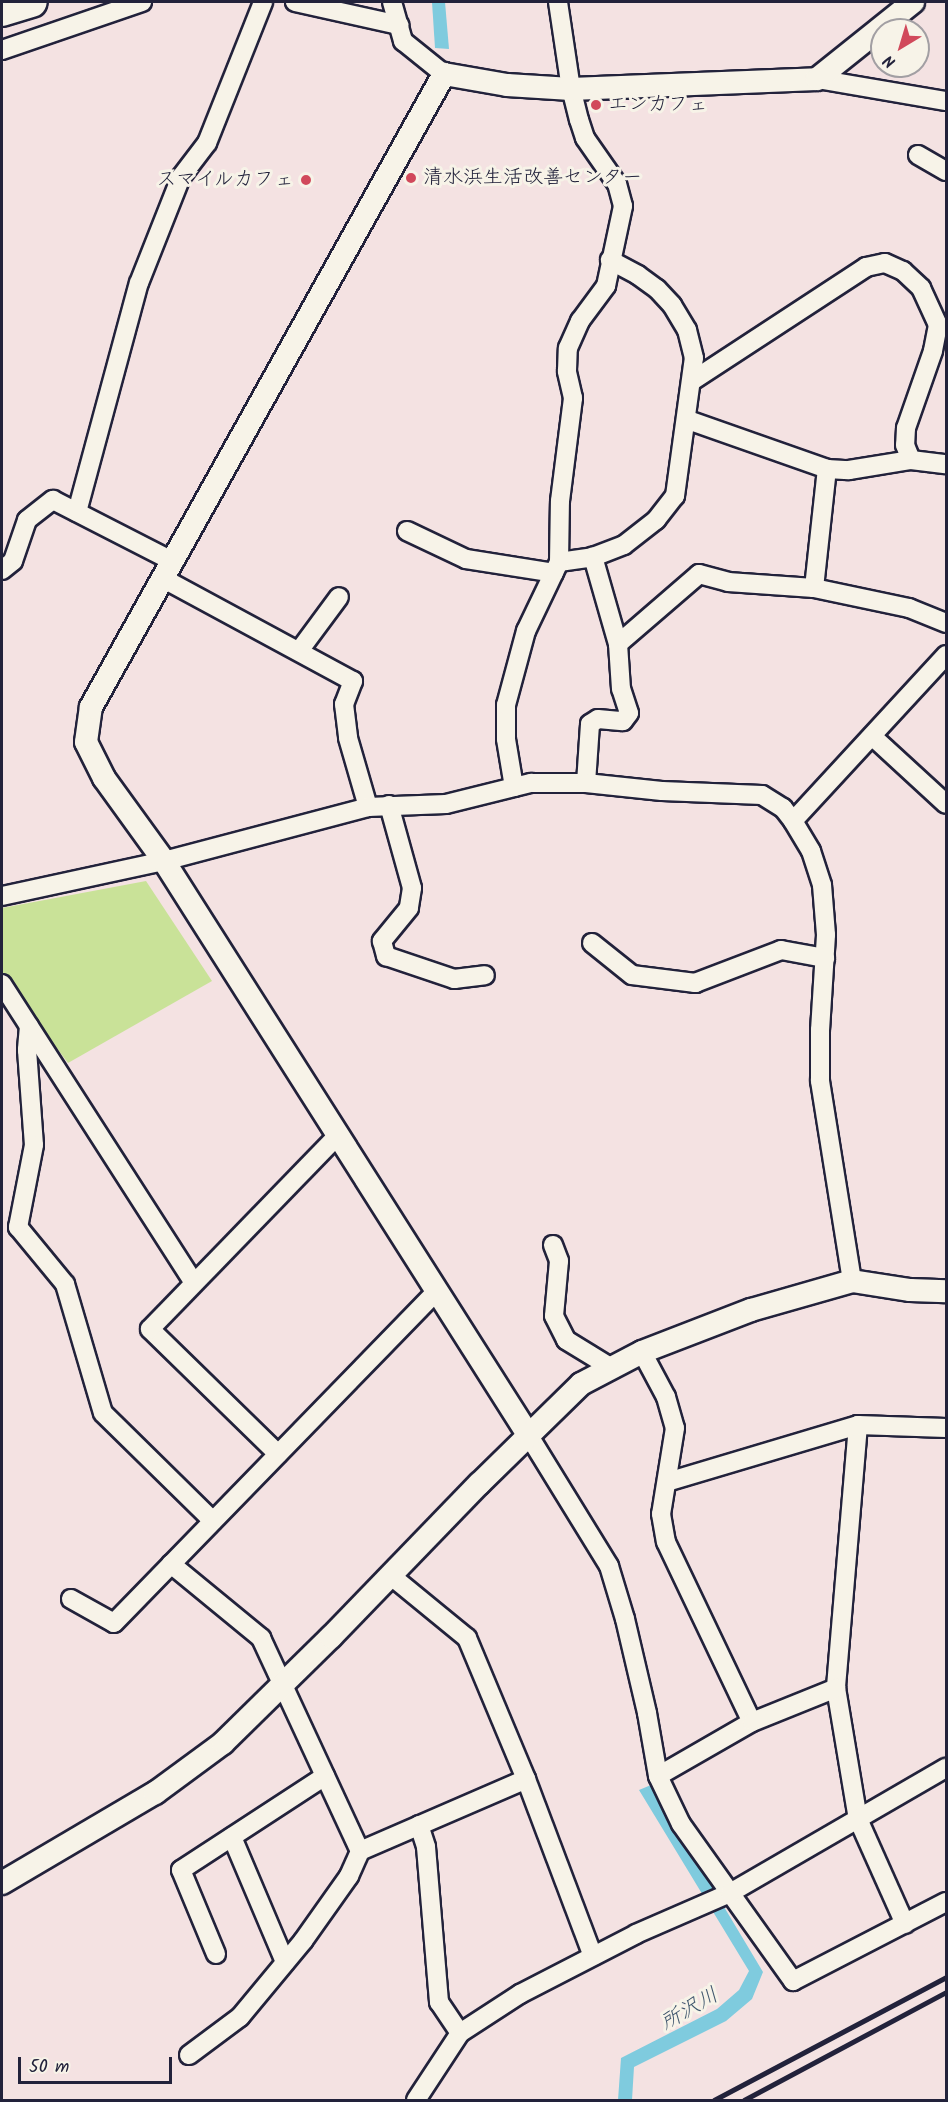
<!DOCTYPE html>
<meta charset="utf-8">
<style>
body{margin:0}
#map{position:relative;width:948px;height:2102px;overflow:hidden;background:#f4e2e2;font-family:Kalam,"Klee One",sans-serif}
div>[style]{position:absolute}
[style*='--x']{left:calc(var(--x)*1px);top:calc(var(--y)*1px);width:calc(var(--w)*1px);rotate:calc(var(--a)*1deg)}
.green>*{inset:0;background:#c9e298}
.water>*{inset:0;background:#7fcbde}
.roads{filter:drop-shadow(2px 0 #22223b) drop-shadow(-2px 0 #22223b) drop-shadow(0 2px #22223b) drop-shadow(0 -2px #22223b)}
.minor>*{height:18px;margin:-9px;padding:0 9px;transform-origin:9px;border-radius:9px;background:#f7f3e8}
.tertiary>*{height:22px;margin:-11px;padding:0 11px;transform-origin:11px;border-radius:11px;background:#f7f3e8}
.trunk>*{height:30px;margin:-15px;padding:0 15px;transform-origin:15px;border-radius:15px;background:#f7f3e8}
.rail>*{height:4.5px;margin:-2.25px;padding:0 2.25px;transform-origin:2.25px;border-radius:2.25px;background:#22223b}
.dots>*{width:16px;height:16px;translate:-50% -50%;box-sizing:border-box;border:3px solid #f7f3e8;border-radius:50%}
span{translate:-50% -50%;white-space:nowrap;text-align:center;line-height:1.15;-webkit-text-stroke:6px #f7f3e8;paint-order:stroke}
.poi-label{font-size:20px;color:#22223b}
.left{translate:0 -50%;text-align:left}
.right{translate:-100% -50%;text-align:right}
.water-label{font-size:21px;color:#3e556c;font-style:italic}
.frame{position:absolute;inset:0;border:3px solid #22223b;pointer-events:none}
.north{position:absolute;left:870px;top:18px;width:60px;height:60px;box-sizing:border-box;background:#f7f3e8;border:2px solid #a29fa3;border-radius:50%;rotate:218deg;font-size:16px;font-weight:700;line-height:24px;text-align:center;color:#22223b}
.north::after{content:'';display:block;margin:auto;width:21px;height:27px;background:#d1495b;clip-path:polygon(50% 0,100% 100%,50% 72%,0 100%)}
.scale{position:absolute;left:18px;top:2057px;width:154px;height:27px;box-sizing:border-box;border:3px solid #22223b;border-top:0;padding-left:8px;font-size:18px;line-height:21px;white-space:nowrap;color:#22223b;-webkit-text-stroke:4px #f7f3e8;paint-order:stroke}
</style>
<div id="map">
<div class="green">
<i style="clip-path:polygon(146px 881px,212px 981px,68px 1063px,2px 975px,2px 908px)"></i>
</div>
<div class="water">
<i style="clip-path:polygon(432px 2px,445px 2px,449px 49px,435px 48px)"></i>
<i style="clip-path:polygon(651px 1785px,763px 1972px,752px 1999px,726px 2021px,634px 2067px,632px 2100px,618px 2100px,621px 2058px,717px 2009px,739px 1990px,749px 1971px,639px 1790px)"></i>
</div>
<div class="roads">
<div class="minor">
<i style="--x:295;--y:2;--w:107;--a:12.5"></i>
<i style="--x:392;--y:2;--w:41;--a:74.2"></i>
<i style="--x:403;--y:41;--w:53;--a:38.8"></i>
<i style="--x:2;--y:50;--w:148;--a:-18.9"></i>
<i style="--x:817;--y:79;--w:131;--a:9.7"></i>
<i style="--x:918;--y:155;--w:32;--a:30"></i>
<i style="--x:692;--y:381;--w:208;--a:-33.2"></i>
<i style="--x:866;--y:267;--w:19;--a:-12"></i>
<i style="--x:885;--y:263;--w:20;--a:24"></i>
<i style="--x:903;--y:271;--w:25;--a:43"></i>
<i style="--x:921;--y:288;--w:41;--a:65.3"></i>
<i style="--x:938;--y:325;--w:26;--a:101"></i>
<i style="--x:933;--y:351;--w:82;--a:109.3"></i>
<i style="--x:906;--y:428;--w:17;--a:93"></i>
<i style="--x:905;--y:445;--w:16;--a:68"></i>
<i style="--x:688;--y:420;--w:147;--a:19.4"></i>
<i style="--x:827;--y:469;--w:22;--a:3"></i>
<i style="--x:849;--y:470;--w:63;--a:-9.2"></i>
<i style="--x:911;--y:460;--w:35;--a:7"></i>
<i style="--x:77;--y:512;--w:237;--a:-74.9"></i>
<i style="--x:139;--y:283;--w:114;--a:-68.4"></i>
<i style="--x:181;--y:177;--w:43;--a:-52.6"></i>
<i style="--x:207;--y:143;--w:152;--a:-68.3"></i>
<i style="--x:407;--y:531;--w:65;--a:25.4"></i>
<i style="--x:466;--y:559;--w:89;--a:9"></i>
<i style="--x:559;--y:562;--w:34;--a:-8"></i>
<i style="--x:593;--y:557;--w:33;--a:-21"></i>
<i style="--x:624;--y:545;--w:41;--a:-38"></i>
<i style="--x:656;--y:520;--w:31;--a:-52"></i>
<i style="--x:675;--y:496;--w:139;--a:-82.2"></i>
<i style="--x:694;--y:358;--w:29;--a:-104"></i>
<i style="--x:687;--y:330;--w:29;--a:-121"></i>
<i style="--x:672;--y:305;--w:22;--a:-133"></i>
<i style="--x:657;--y:289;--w:24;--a:-144"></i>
<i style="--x:638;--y:275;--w:32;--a:-152"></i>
<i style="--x:2;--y:570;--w:14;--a:-39"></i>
<i style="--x:13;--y:561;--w:43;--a:-71.1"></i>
<i style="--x:27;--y:520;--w:33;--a:-38"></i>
<i style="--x:53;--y:500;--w:136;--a:27.1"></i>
<i style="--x:164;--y:579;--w:215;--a:28.4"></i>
<i style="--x:353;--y:681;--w:25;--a:111"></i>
<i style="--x:344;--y:704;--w:34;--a:83"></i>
<i style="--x:348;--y:738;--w:72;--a:73.8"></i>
<i style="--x:814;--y:588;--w:120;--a:-83.8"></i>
<i style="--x:618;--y:644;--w:107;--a:-40.8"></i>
<i style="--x:699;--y:574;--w:30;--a:15"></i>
<i style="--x:728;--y:582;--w:86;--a:4"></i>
<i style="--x:814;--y:588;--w:97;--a:11.9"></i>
<i style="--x:909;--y:608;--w:40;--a:22"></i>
<i style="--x:299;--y:651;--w:67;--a:-53.5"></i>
<i style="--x:872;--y:736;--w:100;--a:42.6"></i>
<i style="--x:586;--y:783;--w:59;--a:-86.1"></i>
<i style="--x:590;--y:724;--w:9;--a:-32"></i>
<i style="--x:598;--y:719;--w:25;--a:5"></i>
<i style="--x:623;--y:721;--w:10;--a:-53"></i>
<i style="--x:629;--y:713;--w:25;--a:-108"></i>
<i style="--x:621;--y:689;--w:45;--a:-93.8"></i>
<i style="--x:618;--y:644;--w:91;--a:-106"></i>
<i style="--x:514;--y:787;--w:49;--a:-99.5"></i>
<i style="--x:506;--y:739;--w:34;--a:-90"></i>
<i style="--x:506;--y:705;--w:77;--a:-74.9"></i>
<i style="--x:526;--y:631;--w:76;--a:-64.4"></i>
<i style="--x:559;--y:562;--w:61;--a:-89.1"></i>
<i style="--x:560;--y:501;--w:104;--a:-82.8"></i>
<i style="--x:573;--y:398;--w:28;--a:-103"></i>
<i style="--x:567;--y:371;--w:23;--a:-88"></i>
<i style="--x:568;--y:348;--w:30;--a:-66"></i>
<i style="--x:580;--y:321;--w:44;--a:-53.4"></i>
<i style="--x:606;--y:286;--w:82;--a:-78"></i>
<i style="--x:623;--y:206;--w:23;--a:-105"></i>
<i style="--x:617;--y:184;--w:56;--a:-124.8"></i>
<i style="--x:585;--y:138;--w:19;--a:-108"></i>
<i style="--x:579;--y:120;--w:32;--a:-104"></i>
<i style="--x:571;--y:89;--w:88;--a:-98.5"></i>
<i style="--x:389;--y:805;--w:86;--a:74.5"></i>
<i style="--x:412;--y:888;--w:20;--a:99"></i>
<i style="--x:409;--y:908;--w:43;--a:129.3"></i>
<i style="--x:382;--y:941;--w:16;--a:75"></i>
<i style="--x:386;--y:956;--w:72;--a:18.7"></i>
<i style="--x:454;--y:979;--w:31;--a:-7"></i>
<i style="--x:793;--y:821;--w:226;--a:-47.3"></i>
<i style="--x:2;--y:896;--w:166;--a:-12.2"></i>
<i style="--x:164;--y:861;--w:211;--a:-14.8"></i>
<i style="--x:368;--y:807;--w:78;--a:-2.2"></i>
<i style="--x:446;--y:804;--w:88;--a:-13.9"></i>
<i style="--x:531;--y:783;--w:55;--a:0"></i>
<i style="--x:586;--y:783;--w:76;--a:6"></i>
<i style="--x:662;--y:791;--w:100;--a:2.3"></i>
<i style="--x:762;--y:795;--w:25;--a:32"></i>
<i style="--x:783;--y:808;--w:16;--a:52"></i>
<i style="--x:793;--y:821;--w:35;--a:59"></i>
<i style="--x:811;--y:851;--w:36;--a:72"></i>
<i style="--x:822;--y:885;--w:50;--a:85.4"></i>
<i style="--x:826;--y:935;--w:95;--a:93.6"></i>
<i style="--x:820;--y:1030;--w:51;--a:90"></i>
<i style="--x:820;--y:1081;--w:203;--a:80.9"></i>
<i style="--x:592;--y:943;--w:51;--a:38.7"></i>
<i style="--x:632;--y:975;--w:64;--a:7.2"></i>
<i style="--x:695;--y:983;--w:92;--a:-21"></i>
<i style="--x:781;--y:950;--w:45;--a:10.3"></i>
<i style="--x:2;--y:984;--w:355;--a:57.3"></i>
<i style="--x:29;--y:1026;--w:24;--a:95"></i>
<i style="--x:27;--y:1050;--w:95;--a:85.8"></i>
<i style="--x:34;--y:1145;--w:84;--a:101"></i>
<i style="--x:18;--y:1227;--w:74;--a:50.5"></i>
<i style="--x:65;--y:1284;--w:134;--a:73.6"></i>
<i style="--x:103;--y:1413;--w:154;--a:44.5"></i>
<i style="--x:553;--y:1245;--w:17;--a:69"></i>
<i style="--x:559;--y:1261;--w:55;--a:95.2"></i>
<i style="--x:554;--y:1316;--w:27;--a:63"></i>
<i style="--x:566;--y:1340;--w:52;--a:31.5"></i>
<i style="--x:642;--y:1352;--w:51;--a:61.9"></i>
<i style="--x:666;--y:1397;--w:32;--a:74"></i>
<i style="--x:675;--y:1428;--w:87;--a:99.2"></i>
<i style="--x:661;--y:1514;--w:28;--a:80"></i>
<i style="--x:666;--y:1542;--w:199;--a:64.5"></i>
<i style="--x:858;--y:1425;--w:264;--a:94.8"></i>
<i style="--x:836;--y:1688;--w:133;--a:80.5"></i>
<i style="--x:858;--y:1819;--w:115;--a:65.9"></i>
<i style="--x:529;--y:1436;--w:153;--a:58.4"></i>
<i style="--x:609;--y:1566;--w:55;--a:73.2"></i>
<i style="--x:625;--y:1619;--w:97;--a:76.8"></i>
<i style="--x:647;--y:1713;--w:64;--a:80.1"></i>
<i style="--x:658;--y:1776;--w:53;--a:64.4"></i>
<i style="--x:681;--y:1824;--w:193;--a:54.5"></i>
<i style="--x:793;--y:1981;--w:172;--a:-27.3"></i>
<i style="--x:278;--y:1454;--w:179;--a:-135.7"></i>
<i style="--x:150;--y:1329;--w:270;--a:-45.9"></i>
<i style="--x:667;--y:1482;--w:199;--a:-16.6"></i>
<i style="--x:858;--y:1425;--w:88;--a:2"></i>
<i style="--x:171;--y:1564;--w:117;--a:39.4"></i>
<i style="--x:261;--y:1638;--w:235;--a:65.1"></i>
<i style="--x:360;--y:1851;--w:181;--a:-23.4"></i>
<i style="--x:526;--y:1779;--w:153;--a:-112.7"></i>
<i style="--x:467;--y:1638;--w:99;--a:-140.7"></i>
<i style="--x:71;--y:1599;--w:49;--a:29.2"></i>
<i style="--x:114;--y:1623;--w:463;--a:-45.8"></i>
<i style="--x:658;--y:1776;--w:108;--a:-29.9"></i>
<i style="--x:752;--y:1722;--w:91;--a:-22"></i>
<i style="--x:526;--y:1779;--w:189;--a:69.3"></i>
<i style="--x:419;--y:1825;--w:23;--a:72"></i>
<i style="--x:426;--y:1847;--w:156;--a:85.2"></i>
<i style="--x:439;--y:2002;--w:37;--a:56"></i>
<i style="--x:232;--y:1837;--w:136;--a:67"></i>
<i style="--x:216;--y:1954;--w:91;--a:-112.6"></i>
<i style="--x:181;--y:1870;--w:172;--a:-33.1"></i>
<i style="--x:189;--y:2055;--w:64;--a:-36.7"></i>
<i style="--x:240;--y:2017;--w:99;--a:-50.3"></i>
<i style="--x:303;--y:1941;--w:80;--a:-54.7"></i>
<i style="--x:349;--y:1876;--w:27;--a:-66"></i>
<i style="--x:416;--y:2100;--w:80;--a:-56.7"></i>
<i style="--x:460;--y:2033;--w:72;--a:-33"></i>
<i style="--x:520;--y:1994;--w:131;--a:-27.3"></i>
<i style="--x:636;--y:1934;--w:103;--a:-23.6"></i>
<i style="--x:730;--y:1893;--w:250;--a:-30.1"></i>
</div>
<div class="tertiary">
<i style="--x:529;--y:1436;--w:681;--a:-122.41"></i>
<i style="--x:164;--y:861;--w:102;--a:-125.9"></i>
<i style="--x:104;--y:778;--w:40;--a:-116.6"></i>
<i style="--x:86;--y:742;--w:35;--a:-82"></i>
<i style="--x:91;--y:707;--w:725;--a:-60.85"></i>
<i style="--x:444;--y:74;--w:64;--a:9.9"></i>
<i style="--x:507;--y:85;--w:64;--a:3.6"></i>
<i style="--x:571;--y:89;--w:246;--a:-2.3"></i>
<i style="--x:817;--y:79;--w:123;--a:-38.7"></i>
<i style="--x:2;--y:1883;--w:178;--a:-30.5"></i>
<i style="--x:155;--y:1793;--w:84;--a:-36.3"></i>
<i style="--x:223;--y:1743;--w:151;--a:-44.5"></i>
<i style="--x:331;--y:1637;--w:213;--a:-46"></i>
<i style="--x:479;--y:1484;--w:143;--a:-44.4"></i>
<i style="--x:581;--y:1384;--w:69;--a:-27.7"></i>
<i style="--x:642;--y:1352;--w:117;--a:-21.1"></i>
<i style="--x:751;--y:1310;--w:105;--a:-16"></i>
<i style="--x:852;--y:1281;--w:59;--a:8.8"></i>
<i style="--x:910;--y:1290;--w:36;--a:2"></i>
</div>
<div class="trunk">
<i style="--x:2;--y:11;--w:31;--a:-17"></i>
</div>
</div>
<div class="rail">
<i style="--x:714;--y:2100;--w:263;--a:-27.9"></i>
<i style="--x:744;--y:2100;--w:229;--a:-28.1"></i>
</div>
<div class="dots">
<i style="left:596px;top:105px;background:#d1495b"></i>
<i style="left:411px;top:178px;background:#d1495b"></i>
<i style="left:306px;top:180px;background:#d1495b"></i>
</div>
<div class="poi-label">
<span class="left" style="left:608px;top:105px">エンカフェ</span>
<span class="left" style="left:423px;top:178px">清水浜生活改善センター</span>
<span class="right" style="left:294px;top:180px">スマイルカフェ</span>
</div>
<div class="water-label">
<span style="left:690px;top:2010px;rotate:-30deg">所沢川</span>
</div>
<div class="frame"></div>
<div class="north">N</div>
<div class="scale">50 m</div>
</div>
